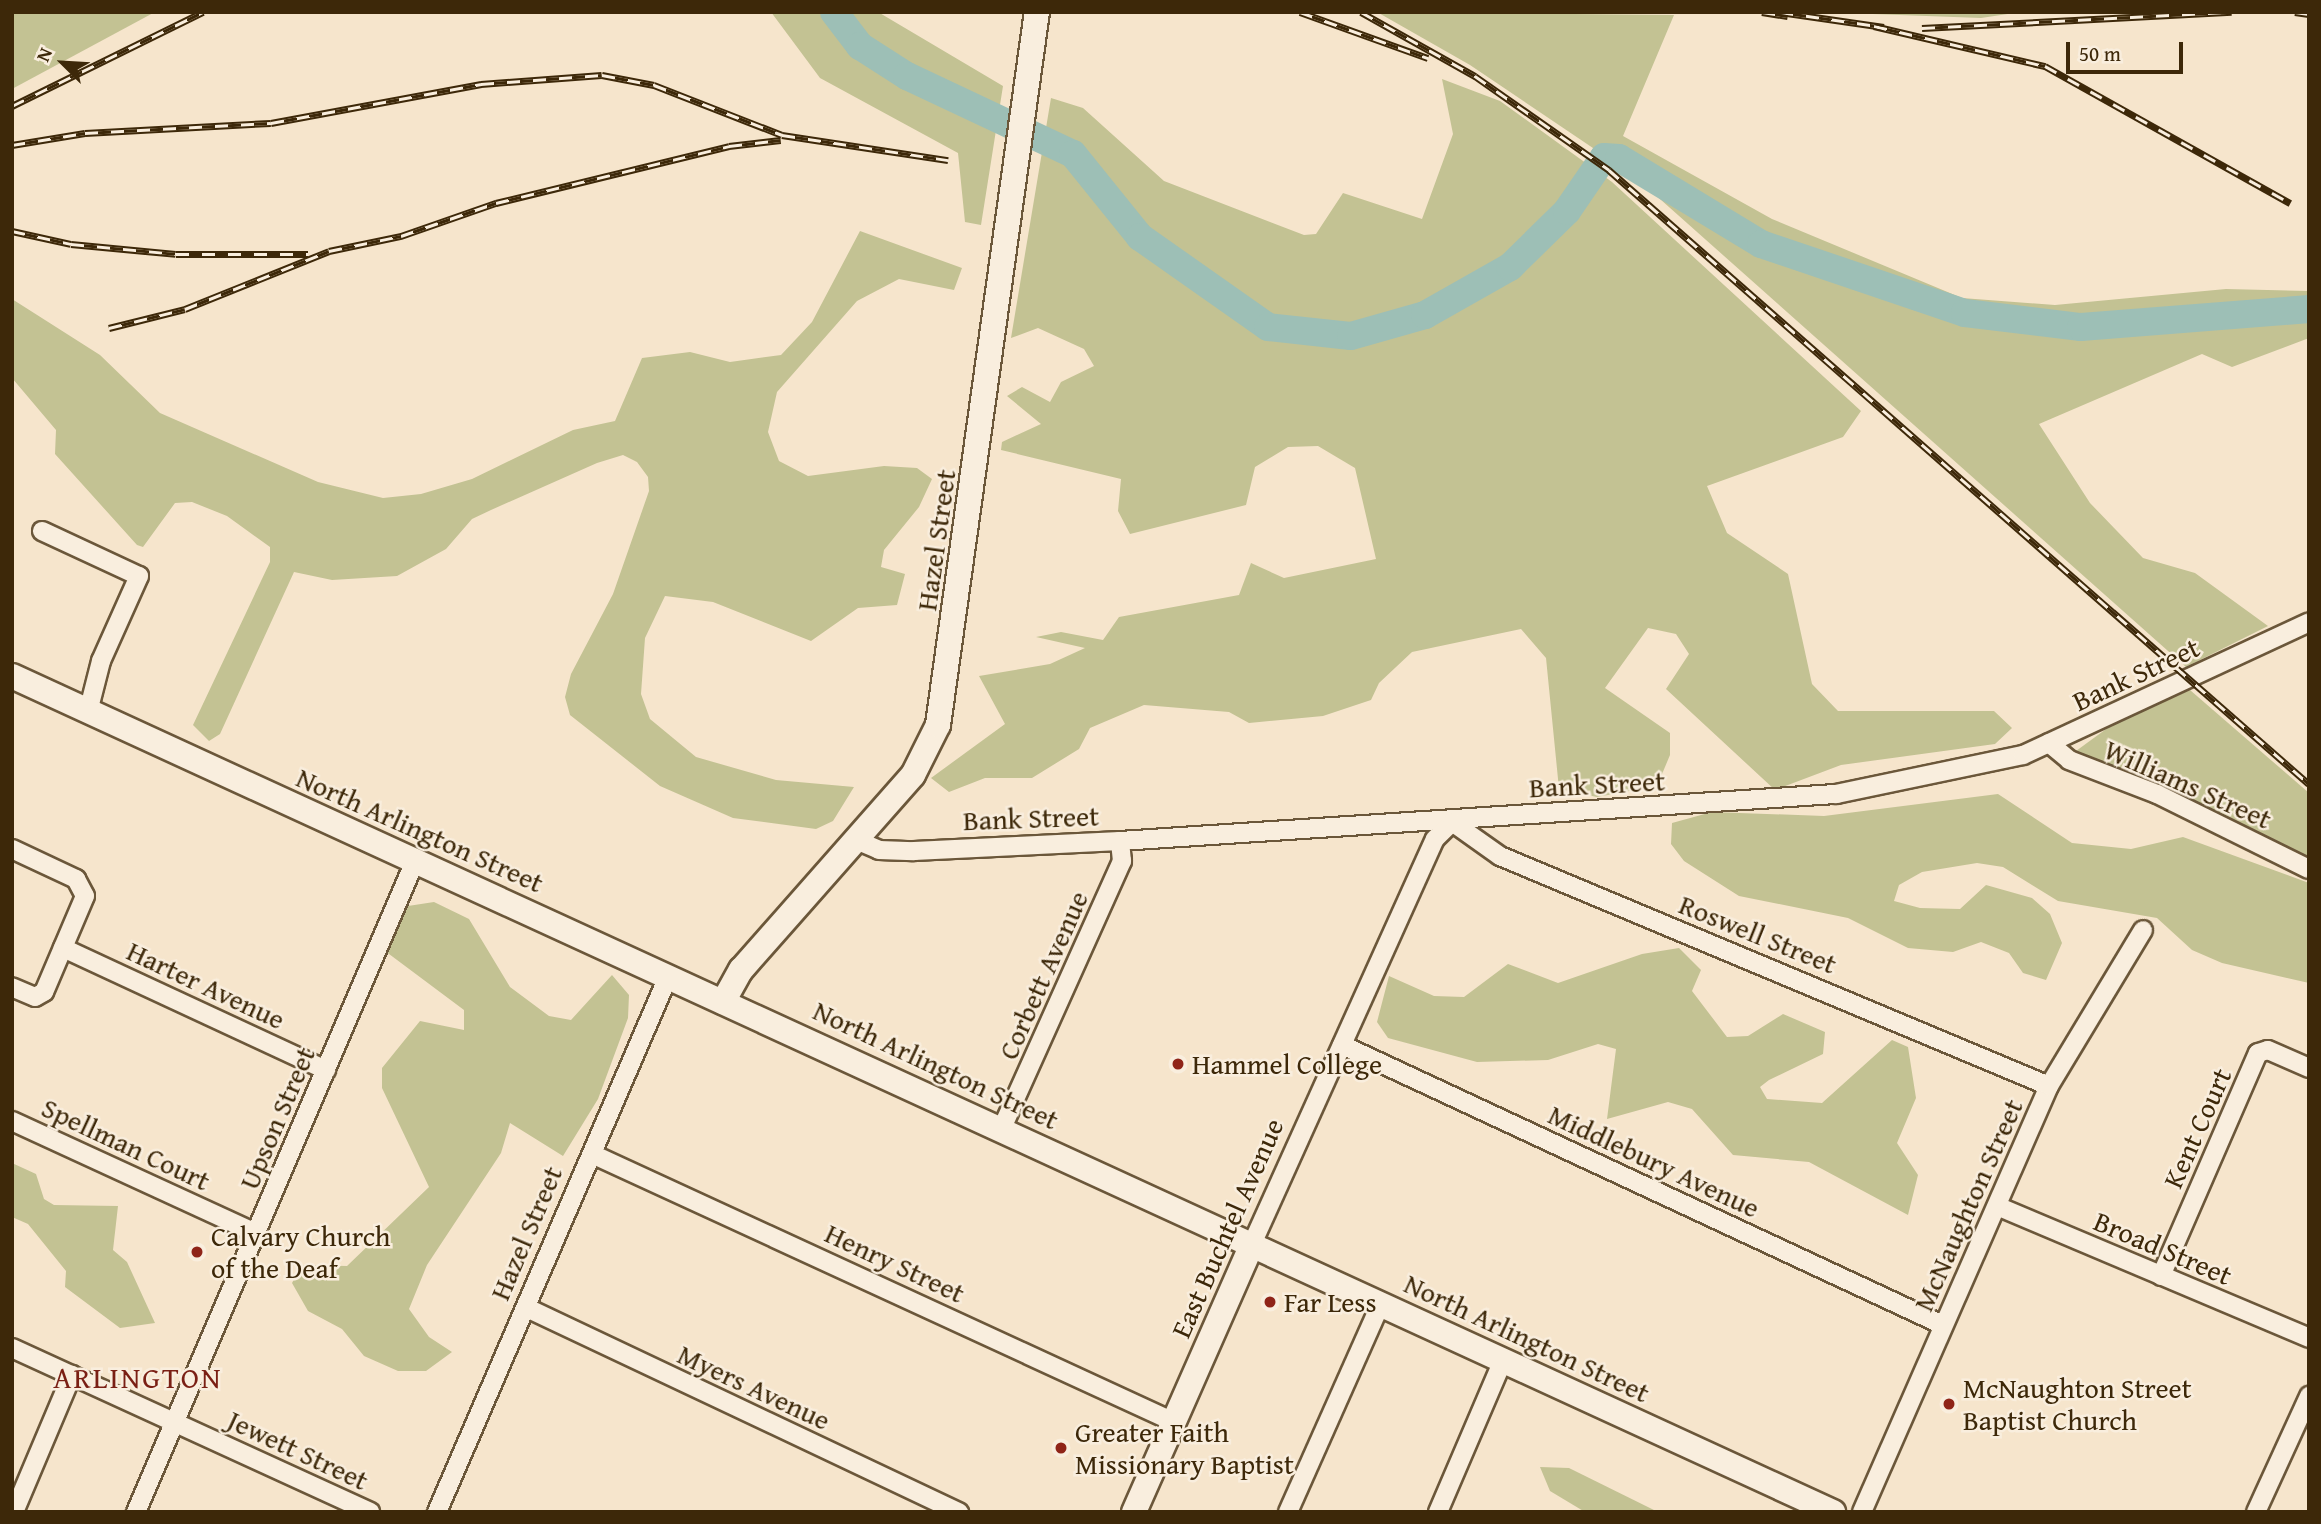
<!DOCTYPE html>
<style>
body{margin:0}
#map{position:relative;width:2321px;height:1524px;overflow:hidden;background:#f6e5cc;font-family:"Gentium Book Plus",serif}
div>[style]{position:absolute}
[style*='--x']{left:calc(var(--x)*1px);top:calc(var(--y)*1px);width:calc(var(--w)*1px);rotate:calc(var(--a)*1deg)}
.green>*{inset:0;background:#c3c293}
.river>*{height:28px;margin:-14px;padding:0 14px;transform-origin:14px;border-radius:14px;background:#9dbfb6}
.roads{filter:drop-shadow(2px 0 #6b573a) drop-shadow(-2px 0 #6b573a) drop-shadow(0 2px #6b573a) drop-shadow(0 -2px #6b573a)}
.street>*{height:18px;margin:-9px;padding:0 9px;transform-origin:9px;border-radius:9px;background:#f9eede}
.secondary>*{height:24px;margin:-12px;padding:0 12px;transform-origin:12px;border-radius:12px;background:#f9eede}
.rail>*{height:7px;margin-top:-3.5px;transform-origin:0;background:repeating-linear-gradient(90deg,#f9eede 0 13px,#3d2809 0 26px);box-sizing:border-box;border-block:2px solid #3d2809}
.dots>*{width:19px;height:19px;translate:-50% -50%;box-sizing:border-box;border:4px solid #f9eede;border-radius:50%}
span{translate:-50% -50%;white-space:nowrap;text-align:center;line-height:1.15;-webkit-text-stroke:5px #f9eede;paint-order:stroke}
.street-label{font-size:28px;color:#3d2809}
.poi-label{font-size:28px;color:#3d2809}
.left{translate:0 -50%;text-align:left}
.neighbourhood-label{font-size:30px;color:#7a1f14;letter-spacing:2px}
.frame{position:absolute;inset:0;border:14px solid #3d2809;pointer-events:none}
.north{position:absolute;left:28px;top:28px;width:70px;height:70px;-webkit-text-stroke:5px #f9eede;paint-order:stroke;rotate:294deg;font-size:19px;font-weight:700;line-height:28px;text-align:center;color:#3d2809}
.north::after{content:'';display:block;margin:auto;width:24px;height:32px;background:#3d2809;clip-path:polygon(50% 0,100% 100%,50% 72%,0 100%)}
.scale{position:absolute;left:2066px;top:42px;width:117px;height:32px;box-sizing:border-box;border:4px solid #3d2809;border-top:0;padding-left:9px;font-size:21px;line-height:24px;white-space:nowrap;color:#3d2809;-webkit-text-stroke:5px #f9eede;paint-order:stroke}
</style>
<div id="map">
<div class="green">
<i style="clip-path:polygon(12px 12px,155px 12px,12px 89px)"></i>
<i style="clip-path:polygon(771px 12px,878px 12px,1003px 86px,981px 225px,965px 222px,958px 153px,820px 78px)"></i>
<i style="clip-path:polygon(1377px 12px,1674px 15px,1623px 136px,1772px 219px,1962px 298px,2055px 305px,2226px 289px,2309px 291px,2309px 338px,2232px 367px,2202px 354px,2039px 424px,2090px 503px,2143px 558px,2195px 573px,2268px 626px,2186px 667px,1633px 175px,1470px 65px)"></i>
<i style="clip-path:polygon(1818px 12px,2021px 12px,1981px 18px)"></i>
<i style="clip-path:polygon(1442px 79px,1500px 101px,1612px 182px,1861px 411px,1843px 437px,1707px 486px,1727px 533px,1788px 574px,1812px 684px,1838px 711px,1994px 711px,2012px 728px,1995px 744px,1841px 765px,1775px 790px,1666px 689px,1689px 654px,1676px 634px,1648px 628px,1605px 688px,1670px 733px,1670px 755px,1657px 786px,1597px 797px,1559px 789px,1546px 658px,1521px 629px,1412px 652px,1379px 683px,1371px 700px,1323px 716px,1249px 723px,1229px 712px,1144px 705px,1090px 728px,1079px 749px,1032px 778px,985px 778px,949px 792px,931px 778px,1005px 724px,979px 676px,1050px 664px,1085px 648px,1036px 637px,1061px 632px,1103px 640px,1119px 617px,1239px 595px,1251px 563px,1284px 578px,1376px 559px,1355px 468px,1318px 446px,1288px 447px,1255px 467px,1246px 505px,1130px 534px,1118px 511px,1121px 479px,1001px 450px,1002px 442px,1041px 424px,1007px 396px,1022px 387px,1050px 402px,1061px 382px,1094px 366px,1084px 349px,1038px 328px,1011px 338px,1051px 98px,1083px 108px,1164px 181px,1304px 235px,1316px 234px,1343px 193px,1422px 219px,1453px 134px)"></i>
<i style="clip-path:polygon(860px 231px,962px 268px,954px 290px,899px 279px,857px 301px,777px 392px,768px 432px,779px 461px,808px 476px,884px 466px,917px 468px,932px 479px,919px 507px,884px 550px,881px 567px,905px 574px,897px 605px,858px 608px,811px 641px,713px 602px,665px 596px,645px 638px,641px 694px,650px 719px,696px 757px,776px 780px,854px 787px,833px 821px,816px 829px,733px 818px,660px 786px,570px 715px,565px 697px,571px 674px,613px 594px,649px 491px,648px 477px,637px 462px,623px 455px,597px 463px,491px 510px,472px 519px,446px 549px,397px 576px,332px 580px,294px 572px,220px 734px,209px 741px,193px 725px,270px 562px,270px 547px,227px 516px,192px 502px,175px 503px,143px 547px,137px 545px,55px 454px,56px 430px,12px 378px,12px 299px,100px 355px,160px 413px,318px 482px,383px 498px,421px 494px,472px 479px,573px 430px,615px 421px,642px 358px,690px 352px,730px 362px,781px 355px,812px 322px)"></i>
<i style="clip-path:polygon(2190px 690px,2309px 793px,2309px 864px,2076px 751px,2113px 724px)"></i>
<i style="clip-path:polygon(1998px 794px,2072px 843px,2131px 849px,2183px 837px,2309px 883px,2309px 983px,2222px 963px,2192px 950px,2157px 918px,2058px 901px,2003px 867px,1977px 863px,1922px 872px,1899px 885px,1894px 901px,1920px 908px,1960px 909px,1986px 885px,2032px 898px,2050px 914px,2062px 943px,2046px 980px,2023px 973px,2009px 953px,1981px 942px,1953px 952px,1908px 948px,1848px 918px,1739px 896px,1684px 861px,1671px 844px,1672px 823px,1712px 812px,1824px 816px)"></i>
<i style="clip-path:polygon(434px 902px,469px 919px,510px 987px,549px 1016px,571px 1020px,612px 975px,629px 995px,628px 1018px,598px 1099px,563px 1156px,510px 1123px,501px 1153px,427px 1265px,409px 1309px,429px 1337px,452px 1352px,426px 1371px,398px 1371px,364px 1356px,342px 1329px,308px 1311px,292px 1283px,302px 1265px,347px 1266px,429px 1187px,382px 1088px,382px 1068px,420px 1021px,464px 1030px,464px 1010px,385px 951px,408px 906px)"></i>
<i style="clip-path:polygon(1679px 948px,1701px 970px,1692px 991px,1727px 1037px,1748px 1036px,1783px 1014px,1825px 1032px,1823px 1054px,1769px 1080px,1760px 1087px,1767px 1099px,1822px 1103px,1892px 1040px,1908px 1047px,1916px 1098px,1897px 1143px,1918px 1175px,1908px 1215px,1809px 1162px,1733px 1155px,1692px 1109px,1668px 1102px,1607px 1119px,1616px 1049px,1598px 1044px,1548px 1060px,1477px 1062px,1388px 1038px,1377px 1022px,1389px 976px,1434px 996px,1464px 997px,1508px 964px,1558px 983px,1642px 954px)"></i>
<i style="clip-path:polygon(12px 1163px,36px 1174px,44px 1199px,54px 1205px,118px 1206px,113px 1250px,127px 1262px,155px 1323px,120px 1328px,65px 1287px,66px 1271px,28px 1224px,12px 1217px)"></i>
<i style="clip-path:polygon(1540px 1467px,1569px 1468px,1658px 1512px,1585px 1512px,1550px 1491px)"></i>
</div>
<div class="river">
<i style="--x:834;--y:12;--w:43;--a:52.6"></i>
<i style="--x:860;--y:46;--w:56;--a:32.6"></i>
<i style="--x:907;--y:76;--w:183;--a:25.2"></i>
<i style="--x:1073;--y:154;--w:107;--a:51.1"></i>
<i style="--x:1140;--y:237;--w:156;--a:35.1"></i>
<i style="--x:1268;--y:327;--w:83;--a:6.2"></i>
<i style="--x:1351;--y:336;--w:77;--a:-15.8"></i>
<i style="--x:1425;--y:315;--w:98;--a:-29.5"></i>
<i style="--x:1510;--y:267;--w:80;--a:-44.5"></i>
<i style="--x:1567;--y:211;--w:65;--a:-55.6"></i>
<i style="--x:1604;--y:157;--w:15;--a:4"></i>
<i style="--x:1619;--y:158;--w:166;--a:31.2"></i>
<i style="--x:1761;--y:244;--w:215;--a:18.7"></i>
<i style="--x:1965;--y:313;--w:117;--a:6.9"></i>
<i style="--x:2081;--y:327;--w:229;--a:-4.5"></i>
</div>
<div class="roads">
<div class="street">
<i style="--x:42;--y:531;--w:107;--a:24.9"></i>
<i style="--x:139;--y:576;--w:93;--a:114.1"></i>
<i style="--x:101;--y:661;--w:53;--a:104.3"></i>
<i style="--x:2049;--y:743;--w:26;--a:40"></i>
<i style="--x:2069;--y:760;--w:94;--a:21.1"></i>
<i style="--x:2157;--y:794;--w:169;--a:26.3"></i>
<i style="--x:856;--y:840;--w:25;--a:23"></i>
<i style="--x:879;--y:850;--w:35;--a:2"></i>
<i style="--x:914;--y:851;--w:206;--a:-2.8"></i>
<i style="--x:1120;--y:841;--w:718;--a:-3.76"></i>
<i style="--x:1836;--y:794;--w:191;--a:-11.8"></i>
<i style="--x:2023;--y:755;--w:315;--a:-24.9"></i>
<i style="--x:12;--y:849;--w:71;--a:25.1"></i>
<i style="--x:76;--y:879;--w:19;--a:62"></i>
<i style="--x:85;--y:896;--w:104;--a:113.1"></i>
<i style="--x:44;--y:992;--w:10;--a:151"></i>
<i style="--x:35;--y:997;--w:25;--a:-157"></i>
<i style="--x:63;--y:948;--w:290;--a:24.9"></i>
<i style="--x:1342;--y:1045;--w:663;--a:24.98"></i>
<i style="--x:12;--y:1121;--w:268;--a:24.7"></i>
<i style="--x:1002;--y:1128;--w:293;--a:-65.8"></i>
<i style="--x:1122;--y:861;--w:20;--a:-96"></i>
<i style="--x:592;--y:1154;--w:641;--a:24.73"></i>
<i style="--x:1997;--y:1206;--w:339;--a:22.9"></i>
<i style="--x:1252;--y:1244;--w:444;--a:-65.7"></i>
<i style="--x:1435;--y:839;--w:24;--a:-45"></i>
<i style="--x:1452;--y:822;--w:59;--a:35.3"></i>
<i style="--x:1500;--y:856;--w:595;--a:22.73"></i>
<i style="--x:2161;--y:1276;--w:243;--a:-66.5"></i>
<i style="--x:2258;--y:1053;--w:10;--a:-17"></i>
<i style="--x:2268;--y:1050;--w:45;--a:23.7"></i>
<i style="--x:527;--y:1308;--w:478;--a:25.3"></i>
<i style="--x:12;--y:1348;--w:394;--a:24.6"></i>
<i style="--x:14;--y:1512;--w:149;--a:-67.1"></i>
<i style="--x:136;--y:1512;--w:708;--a:-66.8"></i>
<i style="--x:437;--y:1512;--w:583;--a:-66.65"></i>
<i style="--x:1288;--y:1512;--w:229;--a:-66"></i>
<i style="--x:1438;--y:1512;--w:165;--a:-66.8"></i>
<i style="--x:1862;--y:1512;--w:465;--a:-66.3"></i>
<i style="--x:2049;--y:1086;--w:182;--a:-58.9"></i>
<i style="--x:2256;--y:1512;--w:128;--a:-65.4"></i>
</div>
<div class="secondary">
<i style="--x:12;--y:676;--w:2004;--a:24.66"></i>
<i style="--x:723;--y:1002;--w:37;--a:-61"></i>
<i style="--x:741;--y:970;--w:260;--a:-48.6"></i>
<i style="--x:913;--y:775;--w:56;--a:-63.4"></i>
<i style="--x:938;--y:725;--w:720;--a:-82.1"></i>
<i style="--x:1134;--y:1512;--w:293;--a:-66.2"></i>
</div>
</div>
<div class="rail">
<i style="--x:1300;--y:12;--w:136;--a:19.8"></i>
<i style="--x:1361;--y:12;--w:131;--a:29.3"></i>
<i style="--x:1475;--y:76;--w:164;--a:35"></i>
<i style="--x:1609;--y:170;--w:931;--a:41.26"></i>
<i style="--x:1762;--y:12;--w:26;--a:9"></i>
<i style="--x:1780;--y:12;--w:105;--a:8.2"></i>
<i style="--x:2295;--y:12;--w:14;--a:8"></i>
<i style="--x:1874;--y:26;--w:176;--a:13.2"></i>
<i style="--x:2045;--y:66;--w:281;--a:29.2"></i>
<i style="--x:1922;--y:28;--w:310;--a:-3"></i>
<i style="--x:12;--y:106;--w:213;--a:-26.2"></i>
<i style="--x:12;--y:145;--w:74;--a:-9.3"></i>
<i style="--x:85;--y:133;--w:186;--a:-3.1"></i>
<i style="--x:271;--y:123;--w:214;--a:-10.5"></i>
<i style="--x:481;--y:84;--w:121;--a:-4.3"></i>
<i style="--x:602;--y:75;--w:53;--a:10.9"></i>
<i style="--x:654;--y:85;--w:137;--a:21.3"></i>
<i style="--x:782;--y:135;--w:168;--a:8.6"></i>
<i style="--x:12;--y:231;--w:60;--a:12.4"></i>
<i style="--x:71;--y:244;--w:105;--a:5.4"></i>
<i style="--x:176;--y:254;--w:132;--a:0"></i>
<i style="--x:109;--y:328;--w:78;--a:-14"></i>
<i style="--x:185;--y:309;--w:155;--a:-21.9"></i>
<i style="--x:329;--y:251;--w:74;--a:-11.8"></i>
<i style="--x:401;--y:236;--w:101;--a:-19.2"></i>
<i style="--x:496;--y:203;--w:240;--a:-13.7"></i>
<i style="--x:729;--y:146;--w:52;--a:-6.6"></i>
</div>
<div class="dots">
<i style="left:1178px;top:1064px;background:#8f2418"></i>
<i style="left:197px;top:1252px;background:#8f2418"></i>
<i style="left:1270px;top:1302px;background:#8f2418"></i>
<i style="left:1949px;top:1404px;background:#8f2418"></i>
<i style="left:1061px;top:1448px;background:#8f2418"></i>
</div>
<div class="street-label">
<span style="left:936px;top:540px;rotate:-82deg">Hazel Street</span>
<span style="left:2136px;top:674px;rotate:-25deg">Bank Street</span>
<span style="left:1597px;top:784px;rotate:-3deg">Bank Street</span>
<span style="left:2188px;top:784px;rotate:24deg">Williams Street</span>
<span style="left:1031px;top:818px;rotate:-2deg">Bank Street</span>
<span style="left:420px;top:830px;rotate:24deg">North Arlington Street</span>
<span style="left:1758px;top:934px;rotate:22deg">Roswell Street</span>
<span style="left:1043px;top:975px;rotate:-66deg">Corbett Avenue</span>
<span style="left:206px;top:985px;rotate:25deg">Harter Avenue</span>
<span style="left:936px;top:1065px;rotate:25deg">North Arlington Street</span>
<span style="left:277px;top:1118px;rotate:-67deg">Upson Street</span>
<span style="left:2197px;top:1128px;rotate:-66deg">Kent Court</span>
<span style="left:126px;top:1144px;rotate:25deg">Spellman Court</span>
<span style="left:1654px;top:1161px;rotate:25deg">Middlebury Avenue</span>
<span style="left:1968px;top:1205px;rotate:-66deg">McNaughton Street</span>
<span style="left:1227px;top:1228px;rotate:-66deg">East Buchtel Avenue</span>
<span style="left:526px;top:1233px;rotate:-67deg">Hazel Street</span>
<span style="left:2163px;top:1248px;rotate:23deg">Broad Street</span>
<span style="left:895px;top:1263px;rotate:25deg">Henry Street</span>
<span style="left:1527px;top:1338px;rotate:25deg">North Arlington Street</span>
<span style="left:754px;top:1387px;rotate:25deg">Myers Avenue</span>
<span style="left:298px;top:1450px;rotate:25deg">Jewett Street</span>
</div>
<div class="poi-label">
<span class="left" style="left:1192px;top:1064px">Hammel College</span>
<span class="left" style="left:211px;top:1252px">Calvary Church<br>of the Deaf</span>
<span class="left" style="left:1284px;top:1302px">Far Less</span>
<span class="left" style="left:1963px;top:1404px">McNaughton Street<br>Baptist Church</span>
<span class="left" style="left:1075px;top:1448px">Greater Faith<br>Missionary Baptist</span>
</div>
<div class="neighbourhood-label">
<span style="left:138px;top:1377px">ARLINGTON</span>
</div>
<div class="frame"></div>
<div class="north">N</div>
<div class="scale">50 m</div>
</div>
